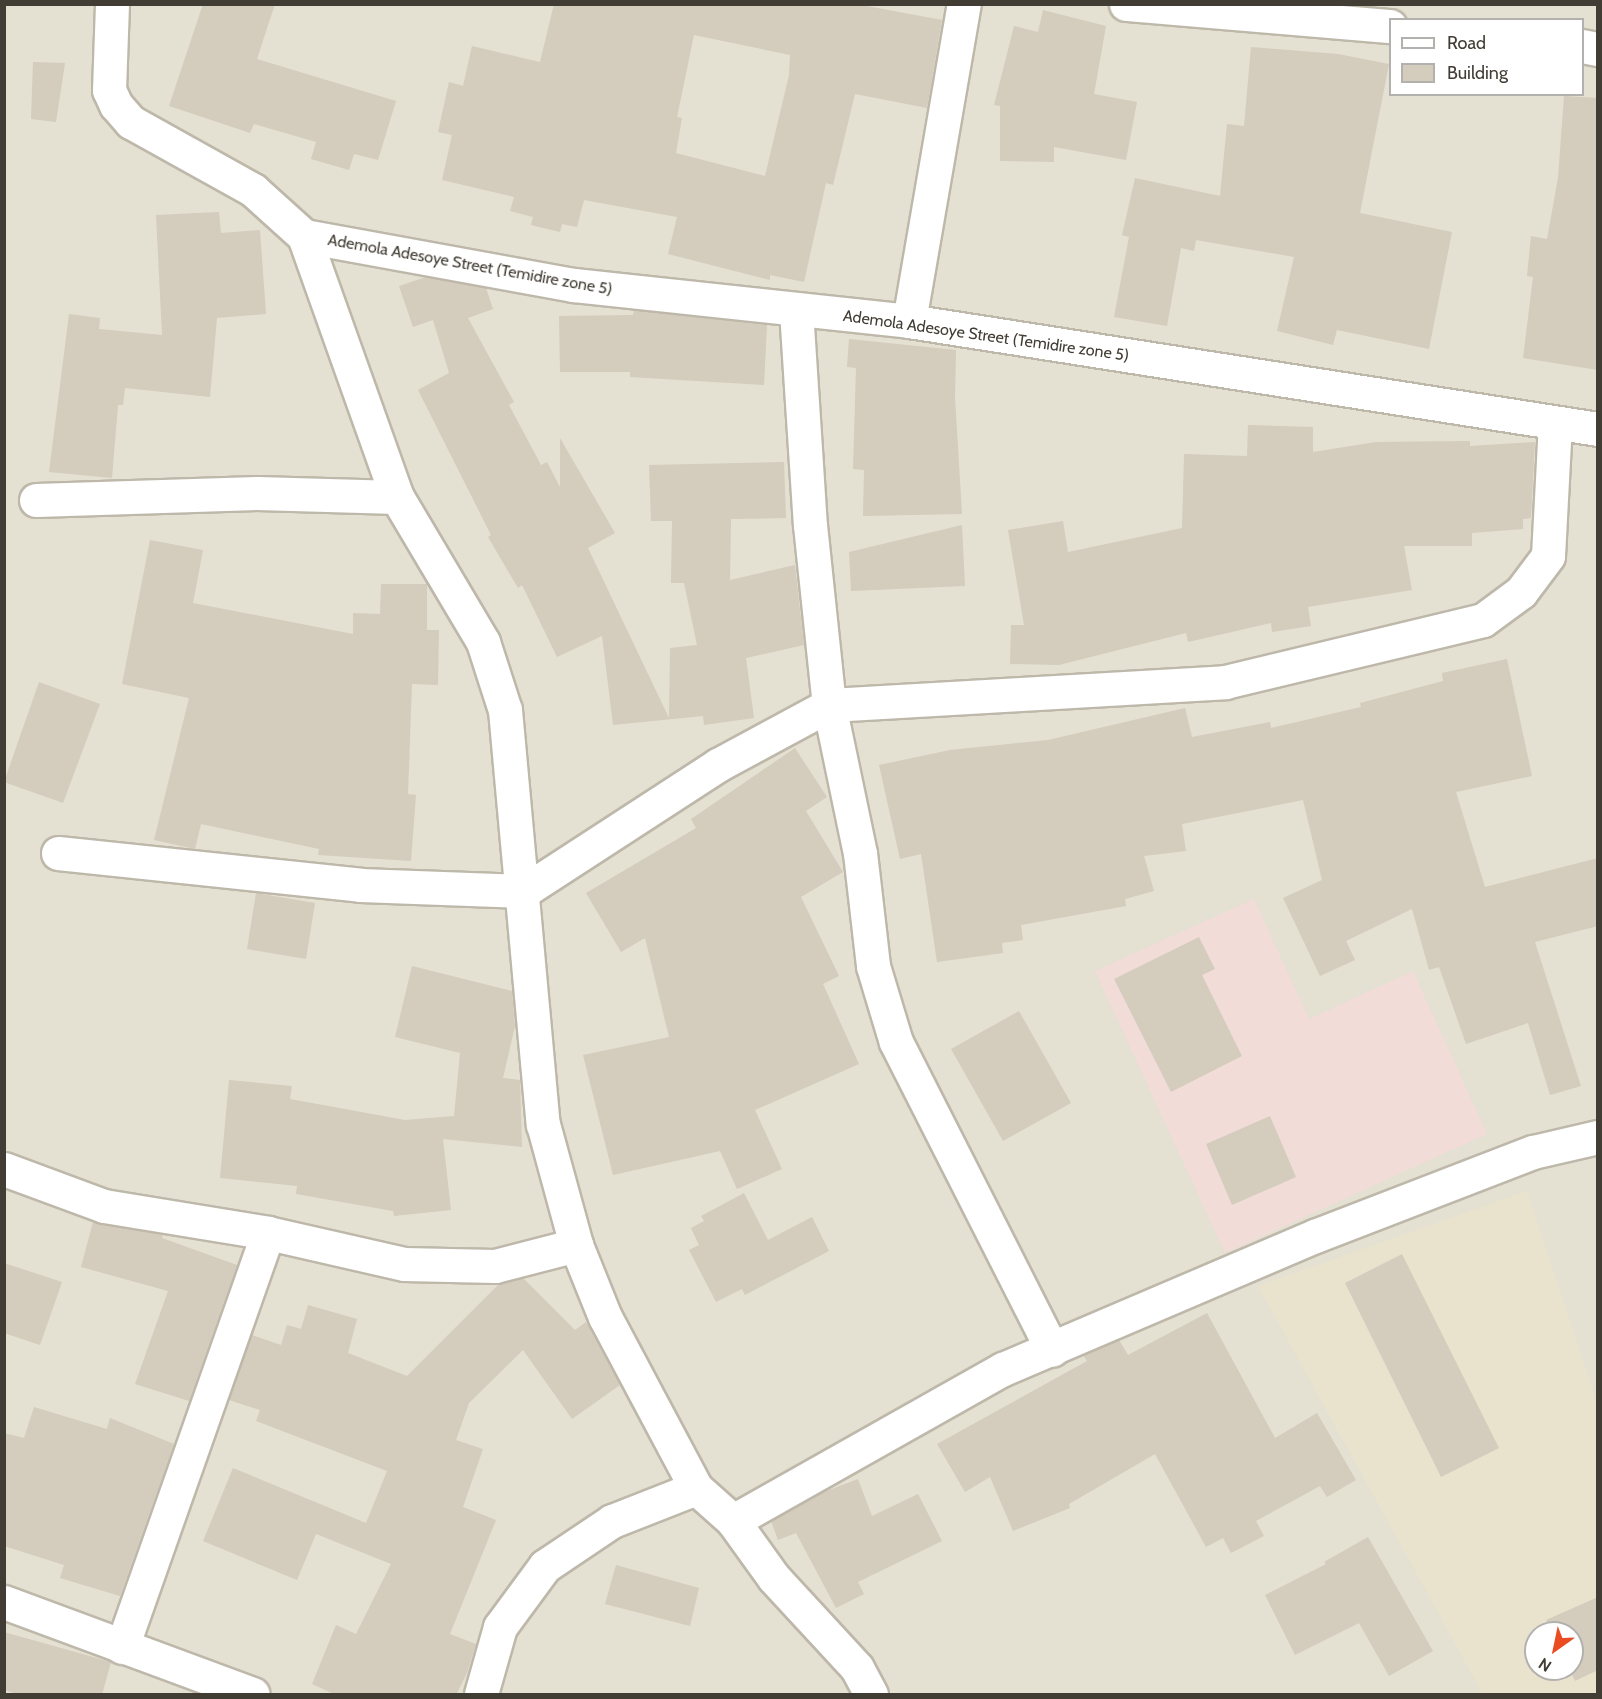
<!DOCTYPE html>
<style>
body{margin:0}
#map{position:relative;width:1602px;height:1699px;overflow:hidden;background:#f1ede4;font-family:Cabin,sans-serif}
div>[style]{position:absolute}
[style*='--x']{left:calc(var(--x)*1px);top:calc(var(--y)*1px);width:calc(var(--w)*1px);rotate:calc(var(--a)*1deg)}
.residential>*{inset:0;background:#e4e0d2}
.education>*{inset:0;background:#e9e3ce}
.medical>*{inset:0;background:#f1dcd7}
.building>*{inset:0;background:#d4ccbd}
.roads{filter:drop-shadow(2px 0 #beb8aa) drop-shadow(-2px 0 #beb8aa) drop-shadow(0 2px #beb8aa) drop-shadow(0 -2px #beb8aa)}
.minor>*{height:33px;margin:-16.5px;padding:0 16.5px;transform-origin:16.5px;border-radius:16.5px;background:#fff}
span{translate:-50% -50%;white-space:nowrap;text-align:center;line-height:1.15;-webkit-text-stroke:6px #fff;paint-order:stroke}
.street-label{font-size:16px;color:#423d34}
.frame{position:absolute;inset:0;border:6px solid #423d34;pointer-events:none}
.legend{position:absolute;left:1389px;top:18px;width:195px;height:78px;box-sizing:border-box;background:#fff;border:2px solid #b3b1ae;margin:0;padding:8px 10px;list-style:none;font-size:18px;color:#423d34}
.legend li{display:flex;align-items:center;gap:12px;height:30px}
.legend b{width:30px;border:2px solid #b3b1ae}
.north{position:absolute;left:1524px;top:1621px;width:60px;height:60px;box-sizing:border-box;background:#fff;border:2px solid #b3b1ae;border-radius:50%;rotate:213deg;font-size:16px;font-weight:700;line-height:24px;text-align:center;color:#423d34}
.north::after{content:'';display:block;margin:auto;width:21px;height:27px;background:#eb4b20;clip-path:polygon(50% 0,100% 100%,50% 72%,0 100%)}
</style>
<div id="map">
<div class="residential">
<i style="clip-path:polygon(evenodd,5px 5px,1597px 5px,1597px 1694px,5px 1694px,5px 5px,1390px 20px,1582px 20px,1582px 94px,1390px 94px,1390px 20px,5px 5px,1536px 1633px,1572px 1633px,1572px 1669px,1536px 1669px,1536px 1633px)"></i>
</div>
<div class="education">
<i style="clip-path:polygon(evenodd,1527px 1191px,1597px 1403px,1597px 1694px,1483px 1694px,1258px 1286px,1527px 1191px,1536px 1633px,1572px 1633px,1572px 1669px,1536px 1669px,1536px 1633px)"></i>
</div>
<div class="medical">
<i style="clip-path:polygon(1254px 899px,1309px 1019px,1413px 971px,1487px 1134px,1225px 1253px,1095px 971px)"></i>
</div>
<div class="building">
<i style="clip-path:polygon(203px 4px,275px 4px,257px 59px,396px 101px,378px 160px,354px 154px,349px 170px,311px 159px,316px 142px,254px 124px,250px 133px,169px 106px)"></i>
<i style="clip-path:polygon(evenodd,554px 4px,856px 4px,942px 20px,927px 108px,855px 94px,833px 185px,826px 183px,804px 282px,770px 275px,770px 280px,668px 254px,677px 217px,584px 200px,577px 227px,562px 224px,560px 232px,531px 225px,533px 217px,510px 211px,514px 197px,442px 180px,452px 135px,438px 132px,449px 82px,463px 86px,472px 46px,540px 62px,554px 4px,694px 35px,790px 55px,789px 75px,765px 176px,676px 153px,682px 118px,677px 117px,694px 35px)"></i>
<i style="clip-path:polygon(1043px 10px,1106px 26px,1094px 94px,1137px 102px,1126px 160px,1054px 147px,1054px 162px,1000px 161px,1000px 106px,994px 105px,1014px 26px,1038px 32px)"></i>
<i style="clip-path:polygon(1251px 47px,1338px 54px,1389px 64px,1360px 213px,1452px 232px,1429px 349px,1337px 330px,1333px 345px,1277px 331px,1294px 257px,1196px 240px,1194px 251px,1181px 248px,1167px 326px,1114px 317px,1129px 237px,1122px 235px,1135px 178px,1220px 196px,1227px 124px,1244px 126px)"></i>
<i style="clip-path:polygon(33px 62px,65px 63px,56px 122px,31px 119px)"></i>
<i style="clip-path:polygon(1564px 96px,1598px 98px,1598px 370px,1523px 358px,1533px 277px,1527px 276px,1531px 236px,1547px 239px,1558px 178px)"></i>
<i style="clip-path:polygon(219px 212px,221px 233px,260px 230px,266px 314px,217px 318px,210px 397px,125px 388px,123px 405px,118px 405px,112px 478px,49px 472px,69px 314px,100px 318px,99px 329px,162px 335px,156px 215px)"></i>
<i style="clip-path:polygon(426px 277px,486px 288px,493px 309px,468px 318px,514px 402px,509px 405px,541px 465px,547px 462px,560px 487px,560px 438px,615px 533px,588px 548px,669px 718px,670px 648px,697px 645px,684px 583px,671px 583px,672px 521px,651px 521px,649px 465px,784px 462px,786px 518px,731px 519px,730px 580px,795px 565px,804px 645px,746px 658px,754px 718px,704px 725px,703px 716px,613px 725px,602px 636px,557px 657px,522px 585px,518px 588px,488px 537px,491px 535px,418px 390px,449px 373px,433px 320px,413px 327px,399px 286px)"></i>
<i style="clip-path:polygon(634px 310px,767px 325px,764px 385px,630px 377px,630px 372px,560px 372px,559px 316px,633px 315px)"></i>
<i style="clip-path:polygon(849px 339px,956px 350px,955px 397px,962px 514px,863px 516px,864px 470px,853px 469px,856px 368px,847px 367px)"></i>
<i style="clip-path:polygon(1248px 425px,1313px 427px,1313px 452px,1376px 442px,1470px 441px,1470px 446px,1535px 442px,1531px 518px,1523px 519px,1523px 529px,1472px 533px,1472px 546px,1404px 546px,1412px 590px,1308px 607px,1311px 626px,1272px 632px,1271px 623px,1188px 642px,1186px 633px,1059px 665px,1010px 664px,1011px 625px,1024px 625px,1008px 530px,1063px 521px,1068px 552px,1182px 528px,1184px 454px,1247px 456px)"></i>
<i style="clip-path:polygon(962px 525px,965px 586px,851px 591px,849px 552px)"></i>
<i style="clip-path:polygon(150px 540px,203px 550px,193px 603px,353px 634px,353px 613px,380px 614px,381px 584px,427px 584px,427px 630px,439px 630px,438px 685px,412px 684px,408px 794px,416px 795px,411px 861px,318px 855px,319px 849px,201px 824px,195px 849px,154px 840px,189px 698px,122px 684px)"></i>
<i style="clip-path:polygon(1507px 659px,1532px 776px,1456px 792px,1485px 887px,1598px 858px,1598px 926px,1535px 942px,1581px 1086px,1550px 1095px,1528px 1023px,1466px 1044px,1439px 967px,1429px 970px,1412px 909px,1346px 941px,1355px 960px,1320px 976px,1283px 898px,1322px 880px,1303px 800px,1182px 824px,1186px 851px,1144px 856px,1154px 891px,1125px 899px,1126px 906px,1021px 925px,1023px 940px,1002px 943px,1003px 953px,937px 962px,921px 854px,900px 859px,879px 765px,950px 750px,1048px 740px,1185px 708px,1192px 737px,1270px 722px,1271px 728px,1361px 707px,1360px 703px,1443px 681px,1442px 673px)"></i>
<i style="clip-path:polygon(39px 682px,100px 704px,63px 803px,4px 782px)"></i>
<i style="clip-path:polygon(795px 748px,827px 797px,806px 811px,843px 872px,801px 897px,839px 976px,823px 984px,859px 1064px,755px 1110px,782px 1169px,737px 1189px,720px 1151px,613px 1175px,583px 1055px,669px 1037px,645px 938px,621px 952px,586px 893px,696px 828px,691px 819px)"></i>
<i style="clip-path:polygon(256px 893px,315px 903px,306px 959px,247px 949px)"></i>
<i style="clip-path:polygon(1199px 937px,1215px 969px,1202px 975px,1242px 1056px,1171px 1092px,1114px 979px)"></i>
<i style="clip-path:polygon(412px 966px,512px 991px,515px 1026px,503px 1078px,520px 1080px,522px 1147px,443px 1139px,451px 1210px,394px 1216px,393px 1211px,296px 1194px,297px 1186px,220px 1178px,229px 1080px,292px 1086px,290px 1099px,405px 1120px,454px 1116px,460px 1053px,395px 1037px)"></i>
<i style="clip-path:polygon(1019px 1011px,1071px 1103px,1003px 1141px,951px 1049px)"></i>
<i style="clip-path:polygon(1270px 1116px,1296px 1177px,1232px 1205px,1206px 1144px)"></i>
<i style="clip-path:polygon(744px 1193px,768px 1240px,812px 1217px,829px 1251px,745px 1295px,742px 1289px,716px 1302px,689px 1250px,699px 1245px,691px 1228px,704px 1221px,701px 1216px)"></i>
<i style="clip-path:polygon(93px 1222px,163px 1235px,162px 1238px,237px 1265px,189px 1401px,135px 1384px,168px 1291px,81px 1267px)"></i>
<i style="clip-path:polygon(1402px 1254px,1499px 1448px,1441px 1477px,1345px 1283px)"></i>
<i style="clip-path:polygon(4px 1263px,62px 1282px,40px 1345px,4px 1333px)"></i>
<i style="clip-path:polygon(523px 1278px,575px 1330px,586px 1322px,620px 1385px,572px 1419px,523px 1350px,469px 1403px,456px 1440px,483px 1449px,463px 1507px,496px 1520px,450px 1634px,476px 1644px,467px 1673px,456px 1695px,336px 1695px,312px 1684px,336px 1625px,356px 1634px,391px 1564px,316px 1534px,297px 1580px,203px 1541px,233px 1468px,366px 1523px,387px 1471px,256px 1421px,260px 1410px,229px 1400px,252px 1335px,281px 1345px,287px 1325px,301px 1329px,308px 1305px,357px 1319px,348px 1353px,407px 1376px,499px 1284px)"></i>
<i style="clip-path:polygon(1207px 1313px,1275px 1438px,1317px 1413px,1356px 1480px,1327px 1497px,1320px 1486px,1256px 1521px,1264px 1536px,1231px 1553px,1223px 1538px,1206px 1547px,1155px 1454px,1069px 1504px,1070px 1508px,1013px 1531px,990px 1477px,965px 1492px,937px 1444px,1087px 1361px,1083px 1355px,1119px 1340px,1128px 1355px)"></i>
<i style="clip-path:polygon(34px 1407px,107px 1429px,110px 1418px,174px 1444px,120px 1596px,60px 1578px,64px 1565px,4px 1546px,4px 1433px,24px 1438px)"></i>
<i style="clip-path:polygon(858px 1479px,872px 1516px,918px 1494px,942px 1541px,858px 1582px,864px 1594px,836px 1608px,796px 1533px,778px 1540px,771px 1521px,821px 1493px)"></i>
<i style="clip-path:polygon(1368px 1537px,1433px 1651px,1389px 1676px,1359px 1623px,1295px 1655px,1265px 1595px,1326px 1564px,1324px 1562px)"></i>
<i style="clip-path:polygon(616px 1565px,699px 1588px,690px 1626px,605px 1604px)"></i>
<i style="clip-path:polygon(1598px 1597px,1598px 1670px,1575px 1681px,1569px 1669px,1572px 1633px,1552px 1633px,1546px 1620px)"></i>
<i style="clip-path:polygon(4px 1632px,111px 1662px,102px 1695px,21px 1695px,4px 1690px)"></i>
</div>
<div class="roads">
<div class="minor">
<i style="--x:112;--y:4;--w:86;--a:92"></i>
<i style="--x:109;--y:90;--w:17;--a:65"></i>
<i style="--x:116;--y:105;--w:23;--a:49"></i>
<i style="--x:131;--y:122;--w:140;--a:29.1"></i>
<i style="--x:253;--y:190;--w:69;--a:42"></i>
<i style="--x:304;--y:236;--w:277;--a:70.4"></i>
<i style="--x:397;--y:497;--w:169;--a:59.3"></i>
<i style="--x:483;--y:642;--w:71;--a:72.1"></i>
<i style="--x:505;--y:710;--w:416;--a:84.8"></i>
<i style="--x:543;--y:1124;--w:125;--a:74.7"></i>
<i style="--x:576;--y:1245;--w:78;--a:68.1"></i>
<i style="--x:605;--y:1317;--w:194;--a:62"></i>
<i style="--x:696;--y:1488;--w:50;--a:41.7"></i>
<i style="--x:733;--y:1521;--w:70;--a:54.3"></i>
<i style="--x:774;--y:1578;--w:122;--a:47.3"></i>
<i style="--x:857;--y:1668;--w:30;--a:62"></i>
<i style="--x:1126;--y:4;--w:265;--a:4.8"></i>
<i style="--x:1582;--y:46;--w:16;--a:11"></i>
<i style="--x:304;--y:236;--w:274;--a:10.3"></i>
<i style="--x:574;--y:285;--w:337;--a:6.1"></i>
<i style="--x:909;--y:321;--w:697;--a:8.91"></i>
<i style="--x:796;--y:310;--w:215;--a:86.3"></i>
<i style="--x:810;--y:525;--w:181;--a:84"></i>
<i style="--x:829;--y:705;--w:151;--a:78.2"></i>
<i style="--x:860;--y:853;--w:114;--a:83.4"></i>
<i style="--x:873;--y:966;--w:79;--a:73.2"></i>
<i style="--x:896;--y:1042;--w:345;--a:63.1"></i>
<i style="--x:909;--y:321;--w:322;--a:-80.2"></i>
<i style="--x:36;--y:500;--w:221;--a:-1.8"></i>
<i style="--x:257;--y:493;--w:140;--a:1.6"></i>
<i style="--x:58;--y:853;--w:304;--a:6"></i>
<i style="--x:360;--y:885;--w:164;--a:2.1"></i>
<i style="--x:524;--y:891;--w:231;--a:-33"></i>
<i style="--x:718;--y:765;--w:126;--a:-28.4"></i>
<i style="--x:829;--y:705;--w:397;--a:-3.3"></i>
<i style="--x:1225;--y:682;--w:265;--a:-13.5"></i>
<i style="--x:1483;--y:620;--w:47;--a:-36.4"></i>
<i style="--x:1521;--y:592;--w:45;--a:-53.1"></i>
<i style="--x:1548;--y:556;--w:133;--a:-87"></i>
<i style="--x:4;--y:1169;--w:107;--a:20.3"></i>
<i style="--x:104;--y:1206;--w:166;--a:9.3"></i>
<i style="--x:268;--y:1233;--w:139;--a:12.8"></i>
<i style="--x:404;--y:1264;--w:91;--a:1.3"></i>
<i style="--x:495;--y:1266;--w:84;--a:-14.5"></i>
<i style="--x:733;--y:1521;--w:310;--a:-29.4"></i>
<i style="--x:1003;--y:1369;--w:339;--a:-23.1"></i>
<i style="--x:1315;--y:1236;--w:234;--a:-21.1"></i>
<i style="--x:1533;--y:1152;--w:67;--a:-13"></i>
<i style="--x:4;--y:1602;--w:265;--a:20.3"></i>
<i style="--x:122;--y:1647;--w:439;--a:-70.6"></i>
<i style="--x:481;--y:1694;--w:70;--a:-74.2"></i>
<i style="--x:500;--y:1627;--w:76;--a:-53.6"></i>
<i style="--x:545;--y:1566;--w:81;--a:-33.9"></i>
<i style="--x:612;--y:1521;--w:90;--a:-21.4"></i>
</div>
</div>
<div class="street-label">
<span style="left:470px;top:265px;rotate:10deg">Ademola Adesoye Street (Temidire zone 5)</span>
<span style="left:986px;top:336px;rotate:8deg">Ademola Adesoye Street (Temidire zone 5)</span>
</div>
<div class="frame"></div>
<ul class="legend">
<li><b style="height:8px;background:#fff"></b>Road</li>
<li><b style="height:16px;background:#d4ccbd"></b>Building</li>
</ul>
<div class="north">N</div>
</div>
